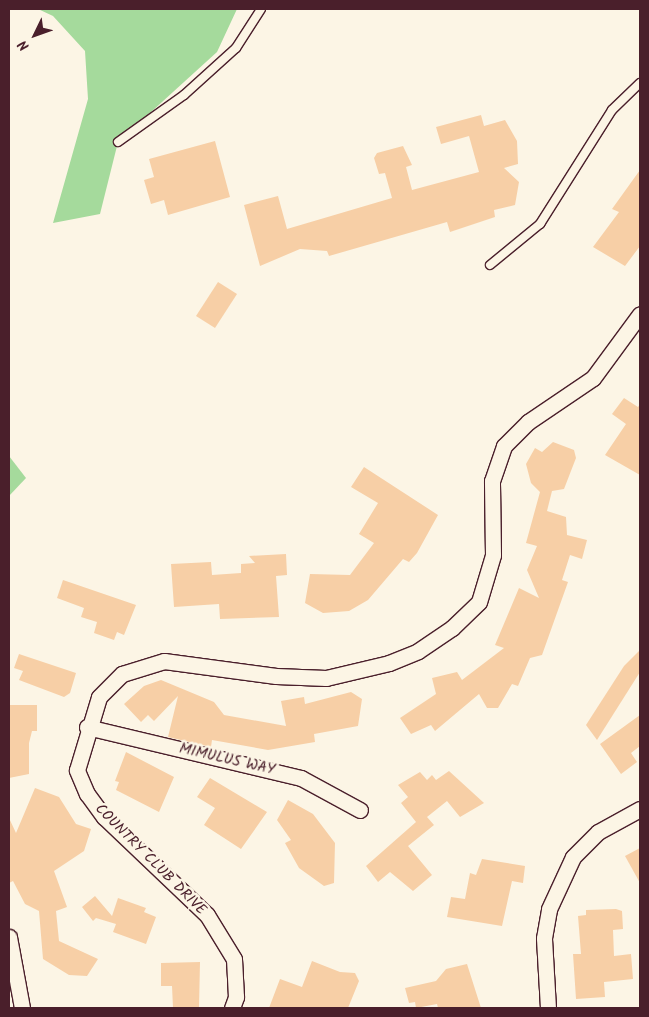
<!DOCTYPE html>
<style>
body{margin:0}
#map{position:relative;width:649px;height:1017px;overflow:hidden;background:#fcf5e5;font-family:Kalam,sans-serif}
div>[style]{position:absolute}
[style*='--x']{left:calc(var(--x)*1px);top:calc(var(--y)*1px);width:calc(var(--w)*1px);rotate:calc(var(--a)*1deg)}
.green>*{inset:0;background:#a5da9c}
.building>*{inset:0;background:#f7cfa6}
.roads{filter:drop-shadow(1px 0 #4a1f2b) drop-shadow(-1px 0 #4a1f2b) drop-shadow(0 1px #4a1f2b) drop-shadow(0 -1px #4a1f2b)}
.service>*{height:8px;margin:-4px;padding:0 4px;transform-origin:4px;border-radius:4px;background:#fcf5e5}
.minor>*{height:15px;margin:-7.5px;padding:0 7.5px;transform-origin:7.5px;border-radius:7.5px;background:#fcf5e5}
span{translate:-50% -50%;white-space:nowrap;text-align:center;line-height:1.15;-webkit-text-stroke:5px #fcf5e5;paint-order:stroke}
.street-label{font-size:15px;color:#4a1f2b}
.frame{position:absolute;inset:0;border:10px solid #4a1f2b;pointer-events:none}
.north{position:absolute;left:10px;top:10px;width:50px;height:50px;-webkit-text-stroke:4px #fcf5e5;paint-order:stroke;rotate:228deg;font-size:14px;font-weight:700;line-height:20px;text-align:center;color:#4a1f2b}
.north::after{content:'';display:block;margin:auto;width:18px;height:22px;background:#4a1f2b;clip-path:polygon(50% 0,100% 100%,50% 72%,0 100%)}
</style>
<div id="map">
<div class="green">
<i style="clip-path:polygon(38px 9px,237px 9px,217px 52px,118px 142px,100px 214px,53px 223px,88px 99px,85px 51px,53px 16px)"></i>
<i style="clip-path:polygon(9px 456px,26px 478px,9px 496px)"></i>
</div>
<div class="building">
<i style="clip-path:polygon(481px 115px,484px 126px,505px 120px,517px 141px,518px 164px,504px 168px,519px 182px,515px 205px,494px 210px,495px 217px,450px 232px,447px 222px,329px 256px,327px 251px,300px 249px,260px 266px,244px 205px,278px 196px,287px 229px,392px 198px,385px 173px,379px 174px,374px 158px,377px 153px,403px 146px,412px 165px,406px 167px,412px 190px,479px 172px,469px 136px,441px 144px,436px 127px)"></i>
<i style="clip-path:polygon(215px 141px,230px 197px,168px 215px,164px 200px,151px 204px,144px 180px,154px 177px,149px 159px)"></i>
<i style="clip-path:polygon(640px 170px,640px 246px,625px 266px,593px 247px,619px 212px,612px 209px)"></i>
<i style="clip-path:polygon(218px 282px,237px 294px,215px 328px,196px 316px)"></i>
<i style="clip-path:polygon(624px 398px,638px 407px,640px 404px,640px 475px,605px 455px,626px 424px,612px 414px)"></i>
<i style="clip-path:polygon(553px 442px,574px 450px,576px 458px,564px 489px,552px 491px,547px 511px,566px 517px,567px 535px,587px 540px,582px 559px,570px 555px,562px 580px,568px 582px,542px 655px,530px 658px,518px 686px,512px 684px,498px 708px,487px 708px,479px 694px,435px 731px,431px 725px,411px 734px,400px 718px,436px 694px,432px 678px,457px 672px,462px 680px,504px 648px,495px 645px,519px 588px,539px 598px,527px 570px,537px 546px,526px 543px,540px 492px,531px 483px,526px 464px,535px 448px,542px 452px)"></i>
<i style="clip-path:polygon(364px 467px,438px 515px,417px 553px,409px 562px,403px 559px,368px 600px,349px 611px,323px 613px,305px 603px,310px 574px,350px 575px,374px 543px,359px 534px,378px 503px,351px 487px)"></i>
<i style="clip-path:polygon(286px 554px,287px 575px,276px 576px,279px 617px,220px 619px,219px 604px,174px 607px,171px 564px,211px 562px,212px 575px,241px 573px,241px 564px,255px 563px,249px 556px)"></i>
<i style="clip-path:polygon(63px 580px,136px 605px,124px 635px,117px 632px,114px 640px,94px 633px,97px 622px,81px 617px,84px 608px,57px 598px)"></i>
<i style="clip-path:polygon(640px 650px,640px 672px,597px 740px,586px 725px,624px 666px)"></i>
<i style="clip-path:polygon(19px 654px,76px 673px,70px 693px,64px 697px,19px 680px,23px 671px,14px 668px)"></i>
<i style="clip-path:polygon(161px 680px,214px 702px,224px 715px,286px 726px,281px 701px,304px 697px,305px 704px,351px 692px,362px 699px,358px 726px,314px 734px,315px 742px,268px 750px,212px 740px,211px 747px,168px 737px,178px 696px,154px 721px,148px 715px,141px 722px,124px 704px,144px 686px)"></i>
<i style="clip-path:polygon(9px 705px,37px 705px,37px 731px,32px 731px,29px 743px,29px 774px,9px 778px)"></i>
<i style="clip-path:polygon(640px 715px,640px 746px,631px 753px,637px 762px,621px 774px,600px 744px)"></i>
<i style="clip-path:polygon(126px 752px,174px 777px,159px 812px,116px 790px,119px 782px,115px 781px)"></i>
<i style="clip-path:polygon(449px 771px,484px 803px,460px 817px,447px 801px,427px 817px,434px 825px,408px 846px,432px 875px,413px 891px,390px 872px,378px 882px,366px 866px,416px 822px,401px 803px,408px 797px,398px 785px,420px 772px,427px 780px,432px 775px,436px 780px)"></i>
<i style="clip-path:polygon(210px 778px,267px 812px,241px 849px,204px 825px,215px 808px,197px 797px)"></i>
<i style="clip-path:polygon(35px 788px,59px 797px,76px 824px,91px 829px,84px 851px,54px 871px,67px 907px,56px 911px,59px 941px,98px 959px,87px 976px,69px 975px,43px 959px,39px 911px,25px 904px,13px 881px,9px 883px,9px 818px,16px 833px)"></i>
<i style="clip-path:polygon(288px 800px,313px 814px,335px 843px,334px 883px,324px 886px,299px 868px,285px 843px,291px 840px,277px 820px)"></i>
<i style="clip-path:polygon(640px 848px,640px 883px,625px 856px)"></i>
<i style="clip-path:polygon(482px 859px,525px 866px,523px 883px,512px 881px,502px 926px,447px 917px,451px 897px,465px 899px,470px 873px,476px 875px)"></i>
<i style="clip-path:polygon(95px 896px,112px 916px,118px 898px,146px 908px,144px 912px,156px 917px,146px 944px,113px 932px,116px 924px,96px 918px,93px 921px,82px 907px)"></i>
<i style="clip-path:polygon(616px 909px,622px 911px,623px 929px,613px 930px,614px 956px,631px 954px,633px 979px,604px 982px,605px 997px,576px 999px,573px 954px,581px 954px,578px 916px,586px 915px,586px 910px)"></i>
<i style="clip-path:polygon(312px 961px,340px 972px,355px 973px,359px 981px,348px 1008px,269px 1008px,280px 979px,302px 987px)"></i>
<i style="clip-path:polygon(200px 962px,199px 1008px,173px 1008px,172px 986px,161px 986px,161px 963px)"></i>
<i style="clip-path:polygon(467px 964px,481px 1008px,438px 1008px,437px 1004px,416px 1008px,415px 1002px,409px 1003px,405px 988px,436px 981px,446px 969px)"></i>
</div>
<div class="roads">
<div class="service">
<i style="--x:118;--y:142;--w:81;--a:-35.5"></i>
<i style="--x:184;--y:95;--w:70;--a:-42.1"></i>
<i style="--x:236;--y:48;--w:46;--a:-57.3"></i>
<i style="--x:490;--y:265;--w:65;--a:-39.4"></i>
<i style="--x:540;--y:224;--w:135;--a:-57.7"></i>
<i style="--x:612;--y:110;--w:39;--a:-44"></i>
</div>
<div class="minor">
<i style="--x:87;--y:727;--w:220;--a:13.4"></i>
<i style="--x:301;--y:778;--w:67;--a:28.5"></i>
<i style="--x:9;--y:937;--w:72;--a:79.6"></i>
<i style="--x:232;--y:1008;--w:12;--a:-70"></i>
<i style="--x:236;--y:997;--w:38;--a:-93"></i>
<i style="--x:234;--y:959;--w:52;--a:-121.5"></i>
<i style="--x:207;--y:915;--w:142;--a:-136.4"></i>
<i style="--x:104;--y:817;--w:29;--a:-126"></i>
<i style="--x:87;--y:794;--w:26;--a:-113"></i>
<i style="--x:77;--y:770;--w:76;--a:-73.2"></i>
<i style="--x:99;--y:697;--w:33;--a:-45"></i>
<i style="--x:122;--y:674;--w:44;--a:-17.2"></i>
<i style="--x:164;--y:661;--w:113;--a:7.6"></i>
<i style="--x:276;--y:676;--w:50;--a:2.3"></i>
<i style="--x:326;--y:678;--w:65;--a:-13.4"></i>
<i style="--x:389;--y:663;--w:31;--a:-22"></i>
<i style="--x:418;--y:651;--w:41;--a:-34.1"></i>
<i style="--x:452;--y:628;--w:37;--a:-44"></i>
<i style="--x:479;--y:602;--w:49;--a:-73.4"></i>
<i style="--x:493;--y:555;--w:74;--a:-90.8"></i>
<i style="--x:492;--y:481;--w:37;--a:-71"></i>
<i style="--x:504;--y:446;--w:34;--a:-45"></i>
<i style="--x:528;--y:422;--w:78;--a:-34.1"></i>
<i style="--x:593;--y:378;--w:79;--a:-53.7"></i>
<i style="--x:548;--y:1008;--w:70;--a:-93.3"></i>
<i style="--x:544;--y:938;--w:29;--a:-80"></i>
<i style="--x:549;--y:909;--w:57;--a:-65.2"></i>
<i style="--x:573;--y:857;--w:35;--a:-45"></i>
<i style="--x:598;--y:832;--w:48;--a:-28.7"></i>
</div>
</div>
<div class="street-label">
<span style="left:227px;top:760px;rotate:13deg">MIMULUS WAY</span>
<span style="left:150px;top:860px;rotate:45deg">COUNTRY CLUB DRIVE</span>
</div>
<div class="frame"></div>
<div class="north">N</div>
</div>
